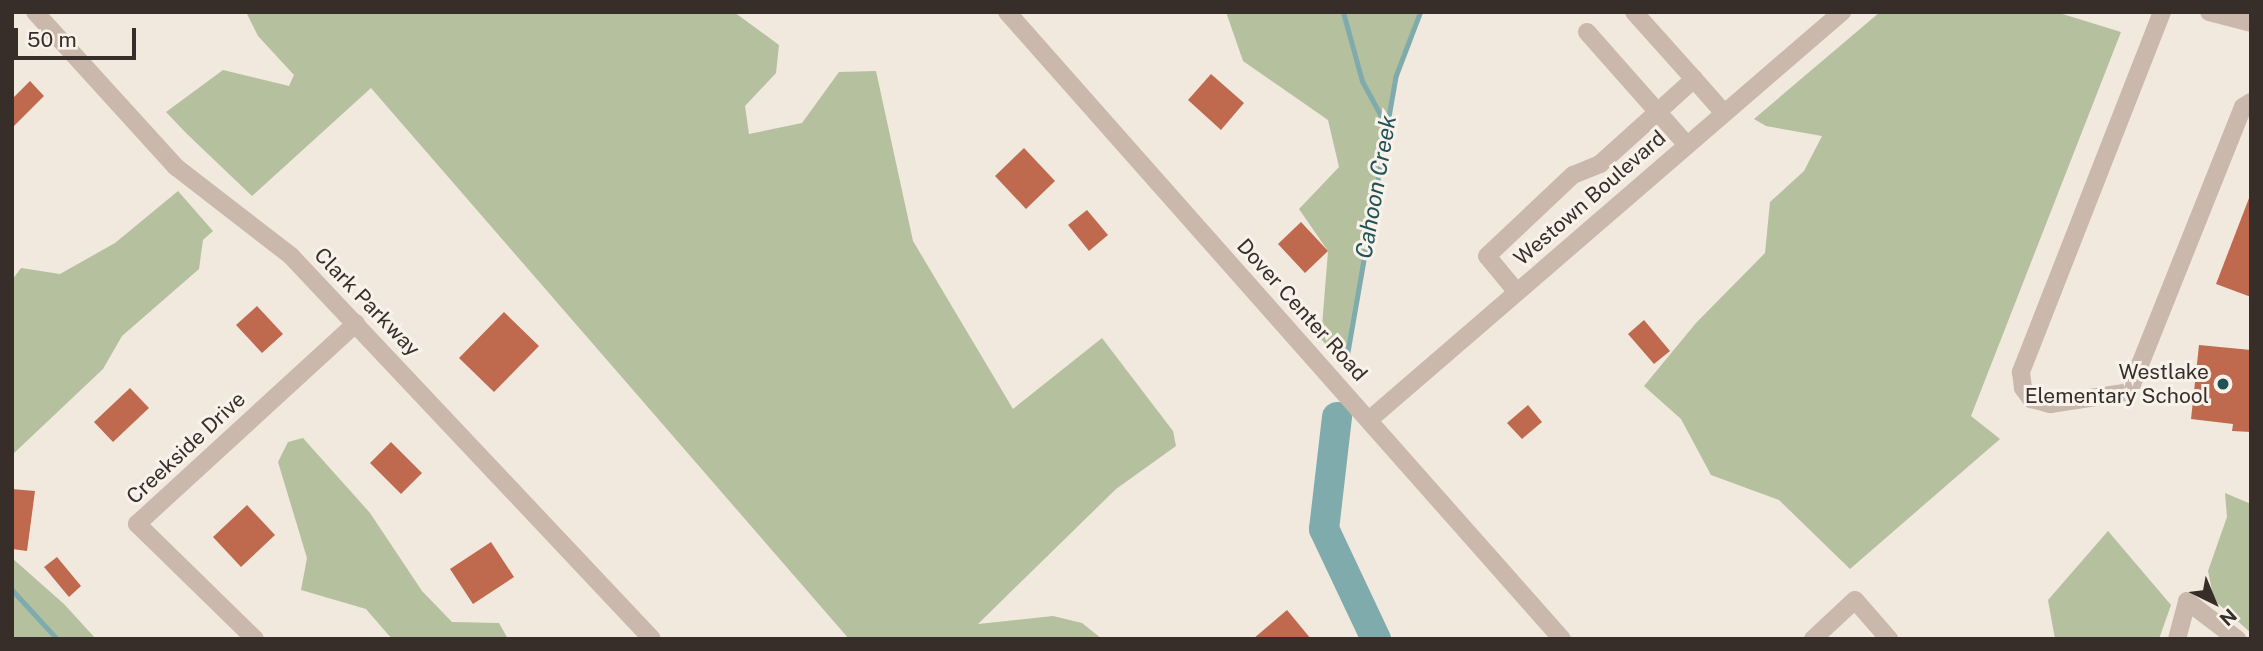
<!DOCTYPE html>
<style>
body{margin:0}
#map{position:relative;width:2263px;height:651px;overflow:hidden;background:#f1e8de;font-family:"Public Sans",sans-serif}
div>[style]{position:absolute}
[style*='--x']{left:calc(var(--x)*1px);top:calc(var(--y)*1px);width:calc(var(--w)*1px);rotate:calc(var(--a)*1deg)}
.green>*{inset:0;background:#b5c09f}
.stream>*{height:5px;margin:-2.5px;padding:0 2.5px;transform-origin:2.5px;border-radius:2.5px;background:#7fabad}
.river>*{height:30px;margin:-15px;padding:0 15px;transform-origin:15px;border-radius:15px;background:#7fabad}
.building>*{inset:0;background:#bf6a4f}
.minor>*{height:18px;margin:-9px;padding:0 9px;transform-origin:9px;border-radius:9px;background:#c9b8ab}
.dots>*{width:19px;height:19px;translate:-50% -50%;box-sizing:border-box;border:4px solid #f9f2eb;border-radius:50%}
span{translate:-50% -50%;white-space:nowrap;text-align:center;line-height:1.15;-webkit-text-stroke:6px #f9f2eb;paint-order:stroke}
.street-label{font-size:21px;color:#372e2a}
.poi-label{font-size:21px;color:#372e2a}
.right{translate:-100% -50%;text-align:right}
.water-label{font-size:23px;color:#215356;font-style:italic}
.frame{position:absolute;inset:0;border:14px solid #372e2a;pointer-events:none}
.north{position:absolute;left:2179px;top:567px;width:70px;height:70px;-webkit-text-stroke:5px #f9f2eb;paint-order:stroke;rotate:137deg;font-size:19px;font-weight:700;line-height:28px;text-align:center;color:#372e2a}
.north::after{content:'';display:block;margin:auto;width:24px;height:32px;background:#372e2a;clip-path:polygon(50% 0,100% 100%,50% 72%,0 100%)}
.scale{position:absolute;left:14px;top:28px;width:122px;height:32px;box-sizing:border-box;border:4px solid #372e2a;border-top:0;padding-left:9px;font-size:21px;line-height:24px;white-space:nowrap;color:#372e2a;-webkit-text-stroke:5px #f9f2eb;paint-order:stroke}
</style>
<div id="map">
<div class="green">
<i style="clip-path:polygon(246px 12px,734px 12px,779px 45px,776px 73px,745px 106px,749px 134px,802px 123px,839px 72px,876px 71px,913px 241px,1013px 409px,1102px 338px,1173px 431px,1176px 446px,1116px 489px,978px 624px,1053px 616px,1082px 623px,1102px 639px,849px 639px,371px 88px,252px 196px,186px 133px,166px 112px,223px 70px,289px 86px,294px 75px,258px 36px)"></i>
<i style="clip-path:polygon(1226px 12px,1420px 12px,1396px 75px,1345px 366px,1321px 339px,1328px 251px,1299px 209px,1339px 167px,1328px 120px,1243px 61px)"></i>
<i style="clip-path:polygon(1880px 12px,2056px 12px,2121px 32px,1971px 416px,2000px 439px,1850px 569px,1779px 500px,1711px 475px,1681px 419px,1644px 386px,1696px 323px,1765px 253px,1770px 202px,1804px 171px,1822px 136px,1766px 126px,1754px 119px)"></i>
<i style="clip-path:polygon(178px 191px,213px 231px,203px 240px,199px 269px,122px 336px,103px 369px,12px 455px,12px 280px,21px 268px,60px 274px,115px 243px)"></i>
<i style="clip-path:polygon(303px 438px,370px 513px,422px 591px,452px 622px,499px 623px,508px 639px,392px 639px,366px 609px,301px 590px,307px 558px,278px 462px,288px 442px)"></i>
<i style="clip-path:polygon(2225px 493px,2251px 504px,2251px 633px,2214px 600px,2208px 571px,2227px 517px)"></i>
<i style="clip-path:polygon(2108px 531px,2171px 605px,2159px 639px,2055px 639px,2048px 600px)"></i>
<i style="clip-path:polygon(12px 558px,64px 604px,96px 639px,12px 639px)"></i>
</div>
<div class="stream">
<i style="--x:1343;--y:12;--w:72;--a:74.6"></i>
<i style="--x:1362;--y:81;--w:52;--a:61.5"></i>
<i style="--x:1345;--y:366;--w:295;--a:-80.1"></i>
<i style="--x:1396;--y:75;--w:67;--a:-69.1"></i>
<i style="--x:12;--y:590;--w:67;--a:47.4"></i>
</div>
<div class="river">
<i style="--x:1337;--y:417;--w:113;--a:96.6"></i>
<i style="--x:1324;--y:529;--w:122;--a:64.7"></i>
</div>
<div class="building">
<i style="clip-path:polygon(1211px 74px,1244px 103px,1221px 130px,1188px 100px)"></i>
<i style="clip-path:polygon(30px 81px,44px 96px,12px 128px,12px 99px)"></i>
<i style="clip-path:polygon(1024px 148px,1055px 181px,1026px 209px,995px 176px)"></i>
<i style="clip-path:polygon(2251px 193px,2251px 297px,2216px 284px)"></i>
<i style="clip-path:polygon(1087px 210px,1108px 235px,1089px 251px,1068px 225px)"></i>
<i style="clip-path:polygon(1301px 222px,1328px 251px,1305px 273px,1278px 244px)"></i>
<i style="clip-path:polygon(257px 306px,283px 334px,262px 353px,236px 325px)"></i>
<i style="clip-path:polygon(504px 312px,539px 346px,494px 392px,459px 358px)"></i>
<i style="clip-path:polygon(1644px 320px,1670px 351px,1654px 364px,1628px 334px)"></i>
<i style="clip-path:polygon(2199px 345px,2251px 350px,2251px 432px,2232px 431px,2233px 424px,2191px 419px)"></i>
<i style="clip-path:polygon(130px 388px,149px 408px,113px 442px,94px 422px)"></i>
<i style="clip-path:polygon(1528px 405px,1542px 422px,1522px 439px,1507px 423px)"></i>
<i style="clip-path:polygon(391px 442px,422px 473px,401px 494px,370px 463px)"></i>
<i style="clip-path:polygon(12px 489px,35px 491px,27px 551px,12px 549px)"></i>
<i style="clip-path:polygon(247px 505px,275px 535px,241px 567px,213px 537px)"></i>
<i style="clip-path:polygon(491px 542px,514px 577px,473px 604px,450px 569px)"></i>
<i style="clip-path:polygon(57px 557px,81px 586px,69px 597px,44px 567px)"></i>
<i style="clip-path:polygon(1287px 610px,1311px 639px,1253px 639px)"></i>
</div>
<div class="minor">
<i style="--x:35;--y:12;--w:210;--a:47.7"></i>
<i style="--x:176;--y:167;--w:145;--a:37.7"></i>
<i style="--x:291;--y:256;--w:526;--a:46.69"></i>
<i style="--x:1007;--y:12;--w:837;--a:48.49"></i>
<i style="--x:1634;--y:12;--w:90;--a:48.2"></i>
<i style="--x:2162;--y:12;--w:387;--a:111.4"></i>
<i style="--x:2021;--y:372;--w:16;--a:83"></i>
<i style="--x:2023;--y:388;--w:14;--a:54"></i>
<i style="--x:2031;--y:399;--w:20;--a:15"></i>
<i style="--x:2050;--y:404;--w:80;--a:-8.6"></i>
<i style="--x:2129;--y:392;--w:307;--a:-68.2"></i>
<i style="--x:2243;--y:107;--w:9;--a:-32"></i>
<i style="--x:2209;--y:12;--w:43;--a:14.7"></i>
<i style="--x:1587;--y:32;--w:151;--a:48.5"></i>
<i style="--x:1516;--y:291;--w:45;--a:-129.6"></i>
<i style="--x:1487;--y:256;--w:118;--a:-43.3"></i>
<i style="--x:1573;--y:175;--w:29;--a:-22"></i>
<i style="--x:1600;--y:164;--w:127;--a:-42.1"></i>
<i style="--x:1694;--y:79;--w:45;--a:48.6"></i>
<i style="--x:1369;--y:420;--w:625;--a:-40.78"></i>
<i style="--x:255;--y:639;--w:165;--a:-135.7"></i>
<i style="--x:137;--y:524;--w:297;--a:-42.5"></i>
<i style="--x:1813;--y:639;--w:57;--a:-42.9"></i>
<i style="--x:1855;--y:600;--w:52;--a:48.9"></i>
<i style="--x:2177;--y:639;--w:39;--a:-75"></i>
<i style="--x:2187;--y:601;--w:63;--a:37.2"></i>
</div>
<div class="dots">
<i style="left:2223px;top:384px;background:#215356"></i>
</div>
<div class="street-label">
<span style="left:1590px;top:198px;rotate:-41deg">Westown Boulevard</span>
<span style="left:367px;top:302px;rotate:46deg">Clark Parkway</span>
<span style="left:1302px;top:310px;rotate:48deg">Dover Center Road</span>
<span style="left:186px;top:448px;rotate:-43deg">Creekside Drive</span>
</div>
<div class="poi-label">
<span class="right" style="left:2209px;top:384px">Westlake<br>Elementary School</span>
</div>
<div class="water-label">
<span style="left:1376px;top:187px;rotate:-80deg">Cahoon Creek</span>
</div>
<div class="frame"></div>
<div class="north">N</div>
<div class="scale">50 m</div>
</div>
